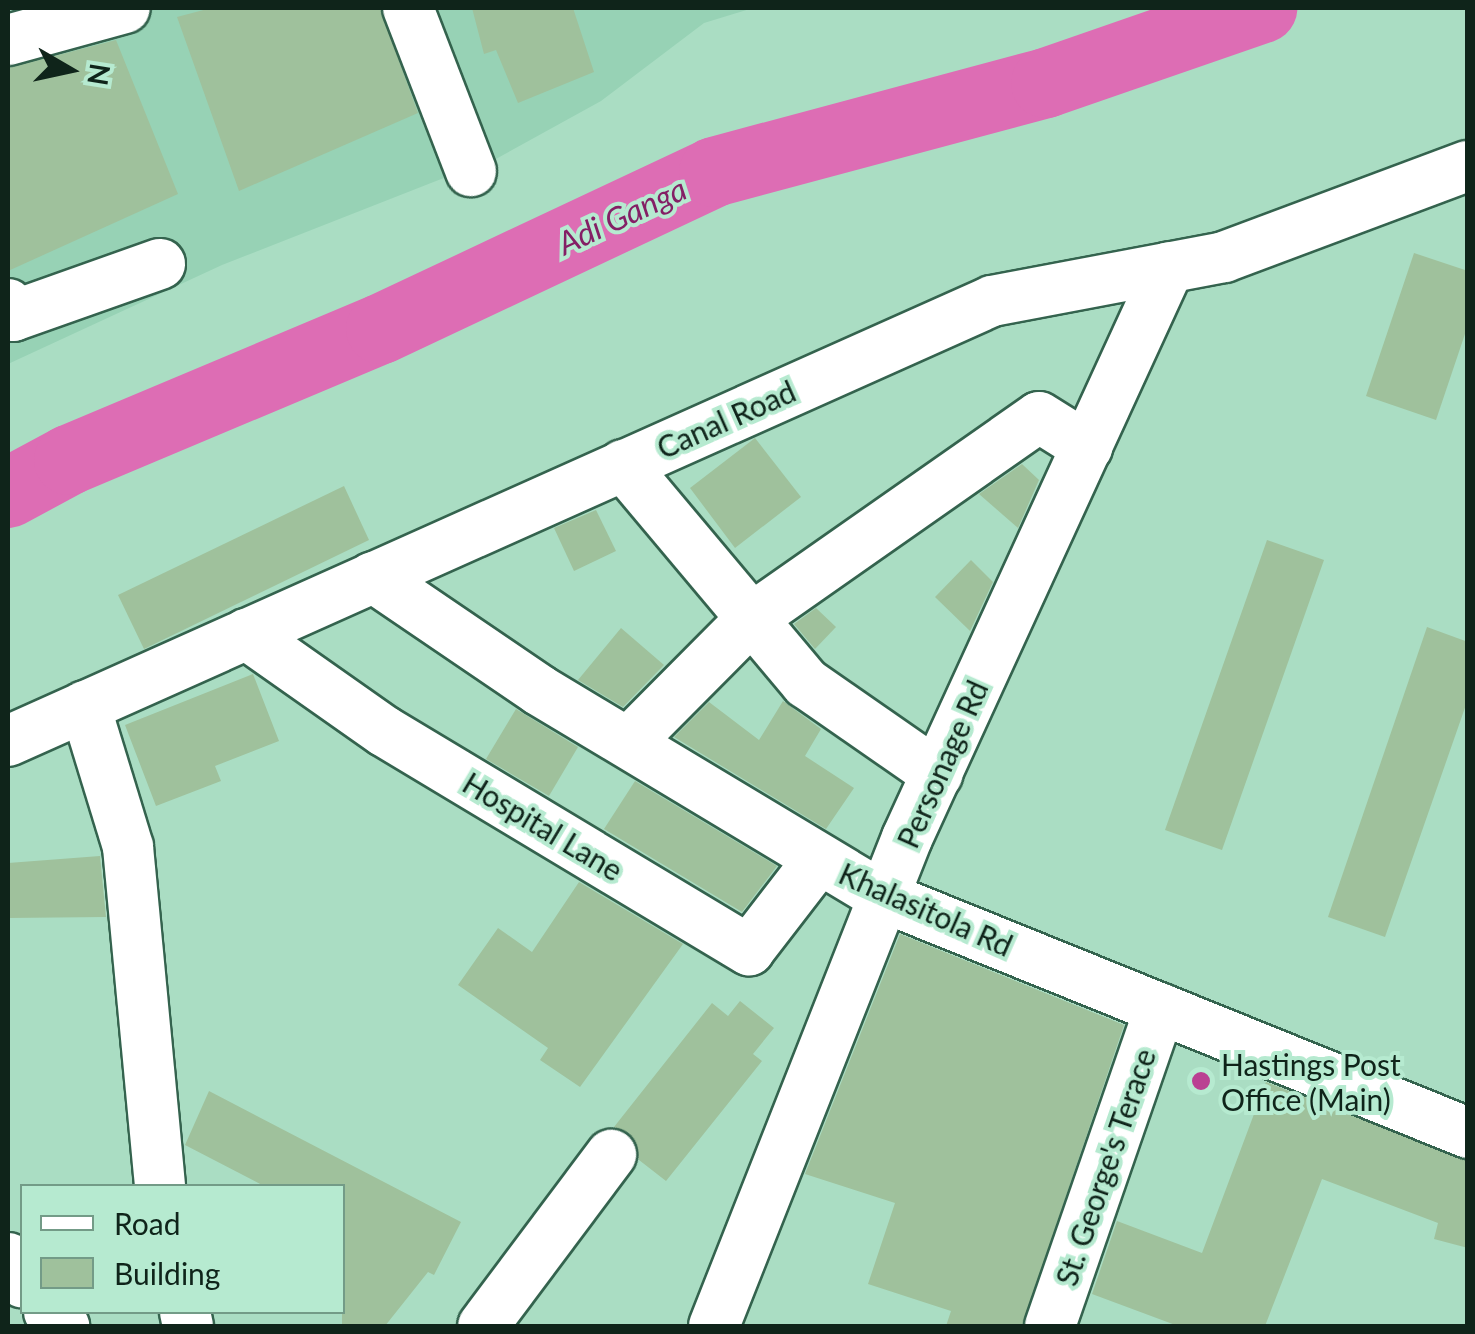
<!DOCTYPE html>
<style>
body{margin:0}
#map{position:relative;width:1475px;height:1334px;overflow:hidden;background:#aaddc3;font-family:Lato,sans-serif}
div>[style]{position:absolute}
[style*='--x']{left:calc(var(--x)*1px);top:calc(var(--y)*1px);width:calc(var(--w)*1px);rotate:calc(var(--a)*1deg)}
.built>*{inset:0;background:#97d2b5}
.river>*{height:70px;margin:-35px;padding:0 35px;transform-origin:35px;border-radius:35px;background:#dd6db4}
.building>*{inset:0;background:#9fc19c}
.roads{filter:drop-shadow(2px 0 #34634e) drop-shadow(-2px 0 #34634e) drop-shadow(0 2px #34634e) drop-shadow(0 -2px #34634e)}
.minor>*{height:50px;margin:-25px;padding:0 25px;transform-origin:25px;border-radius:25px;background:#fff}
.dots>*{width:28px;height:28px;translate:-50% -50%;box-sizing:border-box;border:5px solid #b6ead0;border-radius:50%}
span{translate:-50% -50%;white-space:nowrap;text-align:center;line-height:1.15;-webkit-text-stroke:8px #b6ead0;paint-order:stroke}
.street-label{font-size:30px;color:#0f241a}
.poi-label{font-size:30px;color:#0f241a}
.left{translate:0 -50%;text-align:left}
.water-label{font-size:32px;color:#841f65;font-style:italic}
.frame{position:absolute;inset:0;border:10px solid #0f241a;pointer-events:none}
.legend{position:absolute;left:20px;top:1184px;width:325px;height:130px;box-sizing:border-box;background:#b6ead0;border:2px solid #739b87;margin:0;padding:12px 18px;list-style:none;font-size:30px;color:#0f241a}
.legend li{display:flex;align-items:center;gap:20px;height:50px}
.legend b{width:50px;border:2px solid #739b87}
.north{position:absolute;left:20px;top:20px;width:100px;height:100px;-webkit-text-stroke:8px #b6ead0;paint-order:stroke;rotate:99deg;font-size:28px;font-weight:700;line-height:40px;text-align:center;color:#0f241a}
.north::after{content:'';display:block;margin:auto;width:35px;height:45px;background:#0f241a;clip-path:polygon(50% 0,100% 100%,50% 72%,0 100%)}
</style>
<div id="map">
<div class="built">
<i style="clip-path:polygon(149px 8px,405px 8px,459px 172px,222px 265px,8px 364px,8px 45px)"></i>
<i style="clip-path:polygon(419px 8px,753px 8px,704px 23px,601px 101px,483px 166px)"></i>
</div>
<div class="river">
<i style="--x:8;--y:493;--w:69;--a:-28.4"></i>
<i style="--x:69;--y:460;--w:338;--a:-22.8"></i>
<i style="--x:381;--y:329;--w:368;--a:-25.2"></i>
<i style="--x:714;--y:172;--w:344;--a:-15"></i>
<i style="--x:1046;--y:83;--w:229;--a:-19.1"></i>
</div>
<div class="building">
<i style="clip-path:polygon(211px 8px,380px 8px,418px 113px,239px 191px,177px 17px)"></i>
<i style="clip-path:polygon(472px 8px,573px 8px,594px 72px,518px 103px,496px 50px,484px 54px)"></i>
<i style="clip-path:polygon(116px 40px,178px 194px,8px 271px,8px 68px)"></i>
<i style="clip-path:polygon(1414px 253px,1468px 271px,1468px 325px,1436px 420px,1366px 396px)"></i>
<i style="clip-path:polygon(755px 438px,801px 497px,735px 548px,690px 488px)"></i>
<i style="clip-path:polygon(1022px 464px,1039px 480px,1018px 528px,979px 494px)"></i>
<i style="clip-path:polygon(344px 486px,369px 540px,144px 649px,118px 595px)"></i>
<i style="clip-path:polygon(596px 510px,616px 551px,574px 571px,554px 528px)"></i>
<i style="clip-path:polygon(1267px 540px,1324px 560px,1222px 850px,1165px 830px)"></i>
<i style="clip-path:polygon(971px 560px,993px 582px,970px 631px,935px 597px)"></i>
<i style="clip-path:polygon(816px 608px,836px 627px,815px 649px,794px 624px)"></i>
<i style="clip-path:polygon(1427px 627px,1468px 642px,1468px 699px,1385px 937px,1328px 917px)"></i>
<i style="clip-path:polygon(621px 628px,664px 665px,623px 707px,578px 680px)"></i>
<i style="clip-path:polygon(253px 674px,279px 741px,215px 766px,221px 781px,156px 806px,125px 725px)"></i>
<i style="clip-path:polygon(783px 701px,821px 729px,805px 756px,854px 788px,826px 829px,674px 737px,709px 702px,759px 740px)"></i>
<i style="clip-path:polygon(516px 709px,578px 747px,549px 796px,486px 759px)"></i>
<i style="clip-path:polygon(635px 781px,777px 866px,742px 912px,604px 829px)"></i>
<i style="clip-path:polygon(100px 856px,106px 917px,8px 918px,8px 863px)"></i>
<i style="clip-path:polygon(579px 882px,683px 944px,580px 1087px,540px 1060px,548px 1048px,458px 985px,498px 928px,532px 952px)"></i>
<i style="clip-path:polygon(900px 934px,1124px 1025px,1022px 1326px,946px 1326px,951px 1311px,868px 1284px,895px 1203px,805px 1174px)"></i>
<i style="clip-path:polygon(740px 1001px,774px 1028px,753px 1054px,762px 1061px,666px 1181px,639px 1160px,629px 1133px,614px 1127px,712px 1003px,728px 1016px)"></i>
<i style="clip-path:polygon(1266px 1082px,1468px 1161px,1468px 1248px,1434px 1239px,1438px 1223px,1322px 1179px,1265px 1326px,1178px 1326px,1092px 1294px,1117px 1221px,1202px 1253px)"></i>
<i style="clip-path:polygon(209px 1091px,461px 1222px,434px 1275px,428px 1272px,385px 1326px,342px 1326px,342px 1186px,264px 1186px,185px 1145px)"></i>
</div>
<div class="roads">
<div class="minor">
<i style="--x:408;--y:8;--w:175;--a:68.9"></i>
<i style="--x:8;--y:40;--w:121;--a:-15.3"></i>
<i style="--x:8;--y:304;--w:13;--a:67"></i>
<i style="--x:13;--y:316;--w:156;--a:-19.5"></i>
<i style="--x:623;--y:465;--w:285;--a:50"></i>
<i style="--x:806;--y:683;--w:160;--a:34.8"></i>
<i style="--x:373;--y:577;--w:201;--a:34.2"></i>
<i style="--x:539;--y:690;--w:402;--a:31"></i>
<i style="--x:884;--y:897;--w:630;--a:22"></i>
<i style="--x:246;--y:634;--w:169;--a:35.1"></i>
<i style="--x:384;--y:731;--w:426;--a:31"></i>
<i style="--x:749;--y:950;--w:115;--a:-52.4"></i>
<i style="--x:85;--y:706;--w:147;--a:73"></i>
<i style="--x:128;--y:847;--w:341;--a:84.6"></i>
<i style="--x:8;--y:741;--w:1078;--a:-24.09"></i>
<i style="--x:992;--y:301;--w:236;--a:-10.7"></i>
<i style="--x:1224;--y:257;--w:260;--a:-20.5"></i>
<i style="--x:630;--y:741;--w:173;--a:-45.2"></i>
<i style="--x:752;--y:618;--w:350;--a:-35"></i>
<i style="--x:1039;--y:417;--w:57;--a:32"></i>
<i style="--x:8;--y:1258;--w:28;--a:60"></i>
<i style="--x:49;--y:1312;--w:21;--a:43"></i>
<i style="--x:185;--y:1312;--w:14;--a:78"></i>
<i style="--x:483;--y:1326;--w:214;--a:-53.2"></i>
<i style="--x:714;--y:1326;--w:525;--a:-68.42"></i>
<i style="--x:907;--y:838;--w:628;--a:-65.35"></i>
<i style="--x:1050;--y:1326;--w:336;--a:-70.9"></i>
</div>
</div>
<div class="dots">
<i style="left:1201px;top:1081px;background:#ba4092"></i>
</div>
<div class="street-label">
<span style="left:726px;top:419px;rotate:-24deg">Canal Road</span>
<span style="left:942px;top:764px;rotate:-66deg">Personage Rd</span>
<span style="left:543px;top:826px;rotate:31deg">Hospital Lane</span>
<span style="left:926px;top:909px;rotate:24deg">Khalasitola Rd</span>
<span style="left:1105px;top:1167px;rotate:-71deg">St. George's Terace</span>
</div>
<div class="poi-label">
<span class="left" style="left:1221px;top:1081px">Hastings Post<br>Office (Main)</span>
</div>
<div class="water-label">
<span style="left:622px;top:216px;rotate:-25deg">Adi Ganga</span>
</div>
<div class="frame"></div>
<ul class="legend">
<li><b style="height:12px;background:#fff"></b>Road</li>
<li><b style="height:28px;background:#9fc19c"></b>Building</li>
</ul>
<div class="north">N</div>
</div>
